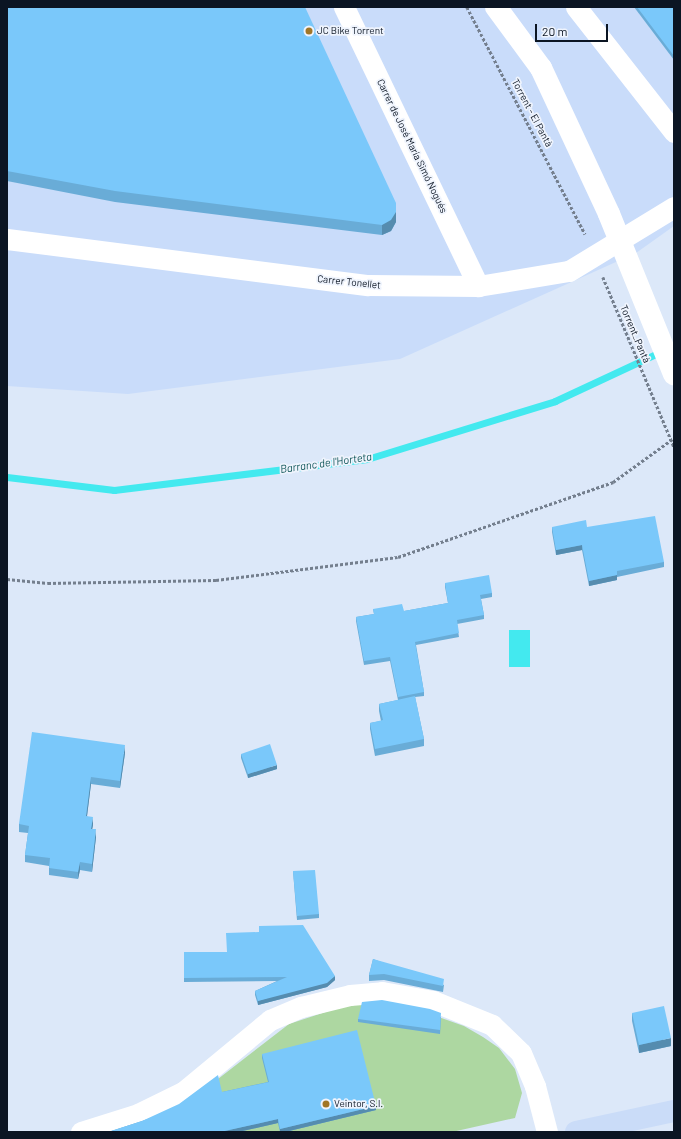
<!DOCTYPE html>
<meta charset="utf-8">
<style>
body{margin:0}
#map{position:relative;width:681px;height:1139px;overflow:hidden;background:#dce8f9;font-family:Barlow,sans-serif}
div>[style]{position:absolute}
[style*='--x']{left:calc(var(--x)*1px);top:calc(var(--y)*1px);width:calc(var(--w)*1px);rotate:calc(var(--a)*1deg)}
.built>*{inset:0;background:#c9dcfa}
.green>*{inset:0;background:#add7a1}
.water>*{inset:0;background:#43e9ef}
.stream>*{height:7px;margin:-3.5px;padding:0 3.5px;transform-origin:3.5px;border-radius:3.5px;background:#43e9ef}
.path>*{height:2.5px;margin-top:-1.25px;transform-origin:0;background:repeating-linear-gradient(90deg,#747f8e 0 3px,transparent 0 5px)}
.minor>*{height:21px;margin:-10.5px;padding:0 10.5px;transform-origin:10.5px;border-radius:10.5px;background:#fff}
.tertiary>*{height:22px;margin:-11px;padding:0 11px;transform-origin:11px;border-radius:11px;background:#fff}
.secondary>*{height:22px;margin:-11px;padding:0 11px;transform-origin:11px;border-radius:11px;background:#cadcf8}
.wall>*{inset:0;background:#69acd7}
.shaded-wall>*{inset:0;background:#558caf}
.building>*{inset:0;background:#7ac8fa}
.dots>*{width:11px;height:11px;translate:-50% -50%;box-sizing:border-box;border:2px solid #eff4fd;border-radius:50%}
span{translate:-50% -50%;white-space:nowrap;text-align:center;line-height:1.15;-webkit-text-stroke:3.5px #eff4fd;paint-order:stroke}
.poi-label{font-size:10px;color:#0b1523}
.left{translate:0 -50%;text-align:left}
.street-label{font-size:10px;color:#0b1523}
.water-label{font-size:11px;color:#0f5558;font-style:italic}
.frame{position:absolute;inset:0;border:8px solid #0b1523;pointer-events:none}
.scale{position:absolute;left:535px;top:24px;width:73px;height:18px;box-sizing:border-box;border:2px solid #0b1523;border-top:0;padding-left:5px;font-size:12px;line-height:14px;white-space:nowrap;color:#0b1523;-webkit-text-stroke:3px #eff4fd;paint-order:stroke}
</style>
<div id="map">
<div class="built">
<i style="clip-path:polygon(7px 7px,674px 7px,674px 226px,636px 253px,400px 359px,128px 394px,7px 386px)"></i>
</div>
<div class="green">
<i style="clip-path:polygon(353px 1003px,416px 1009px,464px 1026px,483px 1037px,499px 1048px,515px 1069px,522px 1093px,515px 1118px,452px 1132px,103px 1132px,218px 1079px,289px 1024px)"></i>
</div>
<div class="water">
<i style="clip-path:polygon(509px 630px,530px 630px,530px 667px,509px 667px)"></i>
</div>
<div class="stream">
<i style="--x:7;--y:477;--w:108;--a:6.9"></i>
<i style="--x:114;--y:490;--w:255;--a:-7"></i>
<i style="--x:367;--y:459;--w:197;--a:-17.1"></i>
<i style="--x:555;--y:401;--w:118;--a:-25"></i>
</div>
<div class="path">
<i style="--x:467;--y:7;--w:256;--a:62.5"></i>
<i style="--x:603;--y:277;--w:184;--a:67.3"></i>
<i style="--x:7;--y:579;--w:41;--a:5.6"></i>
<i style="--x:48;--y:583;--w:168;--a:-1"></i>
<i style="--x:216;--y:580;--w:183;--a:-7.2"></i>
<i style="--x:398;--y:557;--w:228;--a:-19.2"></i>
<i style="--x:613;--y:482;--w:75;--a:-35.8"></i>
</div>
<div class="minor">
<i style="--x:344;--y:7;--w:310;--a:64.3"></i>
<i style="--x:576;--y:7;--w:159;--a:51.9"></i>
<i style="--x:7;--y:239;--w:364;--a:7.3"></i>
<i style="--x:368;--y:285;--w:110;--a:0.5"></i>
<i style="--x:478;--y:286;--w:92;--a:-9.4"></i>
<i style="--x:569;--y:271;--w:123;--a:-31.4"></i>
<i style="--x:81;--y:1132;--w:60;--a:-17.5"></i>
<i style="--x:138;--y:1114;--w:50;--a:-26.1"></i>
<i style="--x:183;--y:1092;--w:113;--a:-39.6"></i>
<i style="--x:270;--y:1020;--w:34;--a:-23"></i>
<i style="--x:301;--y:1007;--w:50;--a:-13.8"></i>
<i style="--x:350;--y:995;--w:32;--a:-5"></i>
<i style="--x:382;--y:992;--w:52;--a:10"></i>
<i style="--x:433;--y:1001;--w:64;--a:22.1"></i>
<i style="--x:492;--y:1025;--w:40;--a:44"></i>
<i style="--x:521;--y:1053;--w:36;--a:67"></i>
<i style="--x:535;--y:1086;--w:48;--a:75.4"></i>
</div>
<div class="tertiary">
<i style="--x:496;--y:7;--w:76;--a:53.6"></i>
<i style="--x:541;--y:68;--w:161;--a:65"></i>
<i style="--x:609;--y:214;--w:173;--a:67.9"></i>
</div>
<div class="secondary">
<i style="--x:576;--y:1132;--w:100;--a:-12.1"></i>
</div>
<div class="wall">
<i style="clip-path:polygon(7px 7px,396px 214px,396px 222px,391px 231px,382px 235px,115px 202px,7px 181px)"></i>
<i style="clip-path:polygon(634px 7px,674px 7px,674px 60px)"></i>
<i style="clip-path:polygon(552px 527px,664px 562px,664px 567px,617px 577px,617px 580px,589px 586px,582px 550px,556px 555px,552px 532px)"></i>
<i style="clip-path:polygon(445px 583px,492px 593px,492px 597px,481px 599px,484px 615px,484px 619px,457px 624px,459px 637px,416px 645px,424px 692px,424px 696px,415px 697px,424px 739px,424px 746px,375px 756px,370px 729px,370px 723px,381px 721px,379px 711px,379px 704px,398px 700px,390px 661px,364px 665px,356px 621px,356px 617px,374px 614px,373px 609px,404px 611px,448px 603px,445px 587px)"></i>
<i style="clip-path:polygon(125px 753px,120px 788px,91px 784px,87px 816px,93px 825px,92px 829px,96px 837px,92px 872px,80px 870px,78px 879px,49px 875px,49px 866px,25px 862px,25px 855px,28px 833px,19px 832px,19px 824px)"></i>
<i style="clip-path:polygon(241px 754px,277px 769px,248px 778px,241px 758px)"></i>
<i style="clip-path:polygon(293px 871px,319px 914px,319px 918px,297px 920px)"></i>
<i style="clip-path:polygon(184px 952px,227px 952px,335px 980px,327px 987px,258px 1005px,255px 995px,255px 991px,277px 981px,184px 982px)"></i>
<i style="clip-path:polygon(373px 959px,444px 985px,443px 992px,384px 980px,369px 981px,369px 975px)"></i>
<i style="clip-path:polygon(632px 1013px,671px 1046px,639px 1053px,632px 1021px)"></i>
<i style="clip-path:polygon(441px 1017px,440px 1034px,358px 1022px,358px 1019px)"></i>
<i style="clip-path:polygon(262px 1054px,376px 1110px,285px 1132px,280px 1132px,278px 1123px,238px 1132px,108px 1132px,142px 1121px,222px 1092px,268px 1082px,262px 1058px)"></i>
</div>
<div class="shaded-wall">
<i style="clip-path:polygon(396px 203px,396px 222px,391px 231px,382px 235px,382px 225px)"></i>
<i style="clip-path:polygon(582px 545px,582px 550px,556px 555px,556px 550px)"></i>
<i style="clip-path:polygon(617px 575px,617px 580px,589px 586px,589px 581px)"></i>
<i style="clip-path:polygon(125px 745px,125px 753px,120px 788px,120px 781px)"></i>
<i style="clip-path:polygon(277px 765px,277px 769px,248px 778px,248px 774px)"></i>
<i style="clip-path:polygon(91px 777px,91px 784px,86px 824px,86px 816px)"></i>
<i style="clip-path:polygon(93px 817px,93px 825px,91px 836px,91px 829px)"></i>
<i style="clip-path:polygon(96px 829px,96px 837px,92px 872px,92px 864px)"></i>
<i style="clip-path:polygon(80px 862px,80px 870px,78px 879px,78px 872px)"></i>
<i style="clip-path:polygon(335px 976px,335px 980px,327px 987px,258px 1005px,258px 1001px)"></i>
<i style="clip-path:polygon(671px 1038px,671px 1046px,639px 1053px,639px 1045px)"></i>
<i style="clip-path:polygon(376px 1106px,376px 1110px,285px 1132px,280px 1132px,280px 1129px)"></i>
<i style="clip-path:polygon(278px 1119px,278px 1123px,238px 1132px,220px 1132px)"></i>
</div>
<div class="building">
<i style="clip-path:polygon(7px 7px,305px 7px,396px 203px,396px 212px,391px 220px,382px 225px,115px 191px,7px 171px)"></i>
<i style="clip-path:polygon(637px 7px,674px 7px,674px 56px)"></i>
<i style="clip-path:polygon(655px 516px,664px 562px,617px 571px,617px 575px,589px 581px,582px 545px,556px 550px,552px 527px,586px 520px,587px 527px)"></i>
<i style="clip-path:polygon(489px 575px,492px 593px,480px 595px,484px 615px,457px 620px,459px 633px,415px 642px,424px 692px,398px 697px,390px 657px,364px 661px,356px 617px,374px 614px,373px 609px,402px 604px,404px 611px,448px 603px,445px 583px)"></i>
<i style="clip-path:polygon(415px 696px,424px 739px,375px 749px,370px 723px,383px 720px,379px 704px)"></i>
<i style="clip-path:polygon(32px 732px,125px 745px,120px 781px,91px 777px,86px 816px,93px 817px,91px 829px,96px 829px,92px 864px,80px 862px,78px 872px,49px 868px,50px 858px,25px 855px,29px 826px,19px 824px)"></i>
<i style="clip-path:polygon(270px 744px,277px 765px,248px 774px,241px 754px)"></i>
<i style="clip-path:polygon(315px 870px,319px 914px,297px 916px,293px 871px)"></i>
<i style="clip-path:polygon(303px 925px,335px 976px,327px 983px,258px 1001px,255px 991px,287px 977px,184px 978px,184px 952px,227px 952px,226px 933px,259px 932px,259px 926px)"></i>
<i style="clip-path:polygon(373px 959px,444px 979px,443px 986px,384px 974px,369px 975px)"></i>
<i style="clip-path:polygon(382px 1000px,430px 1009px,441px 1013px,440px 1030px,358px 1019px,362px 1002px)"></i>
<i style="clip-path:polygon(664px 1006px,671px 1038px,639px 1045px,632px 1013px)"></i>
<i style="clip-path:polygon(357px 1030px,376px 1106px,280px 1129px,278px 1119px,220px 1132px,108px 1132px,142px 1121px,179px 1104px,218px 1075px,222px 1092px,269px 1082px,262px 1054px)"></i>
</div>
<div class="dots">
<i style="left:309px;top:31px;background:#a17626"></i>
<i style="left:326px;top:1104px;background:#a17626"></i>
</div>
<div class="poi-label">
<span class="left" style="left:317px;top:31px">JC Bike Torrent</span>
<span class="left" style="left:334px;top:1104px">Veintor, S.l.</span>
</div>
<div class="street-label">
<span style="left:532px;top:113px;rotate:62deg">Torrent - El Pantà</span>
<span style="left:412px;top:146px;rotate:64deg">Carrer de José María Simó Nogués</span>
<span style="left:349px;top:282px;rotate:6deg">Carrer Tonellet</span>
<span style="left:635px;top:334px;rotate:67deg">Torrent_Pantà</span>
</div>
<div class="water-label">
<span style="left:326px;top:463px;rotate:-8deg">Barranc de l'Horteta</span>
</div>
<div class="frame"></div>
<div class="scale">20 m</div>
</div>
